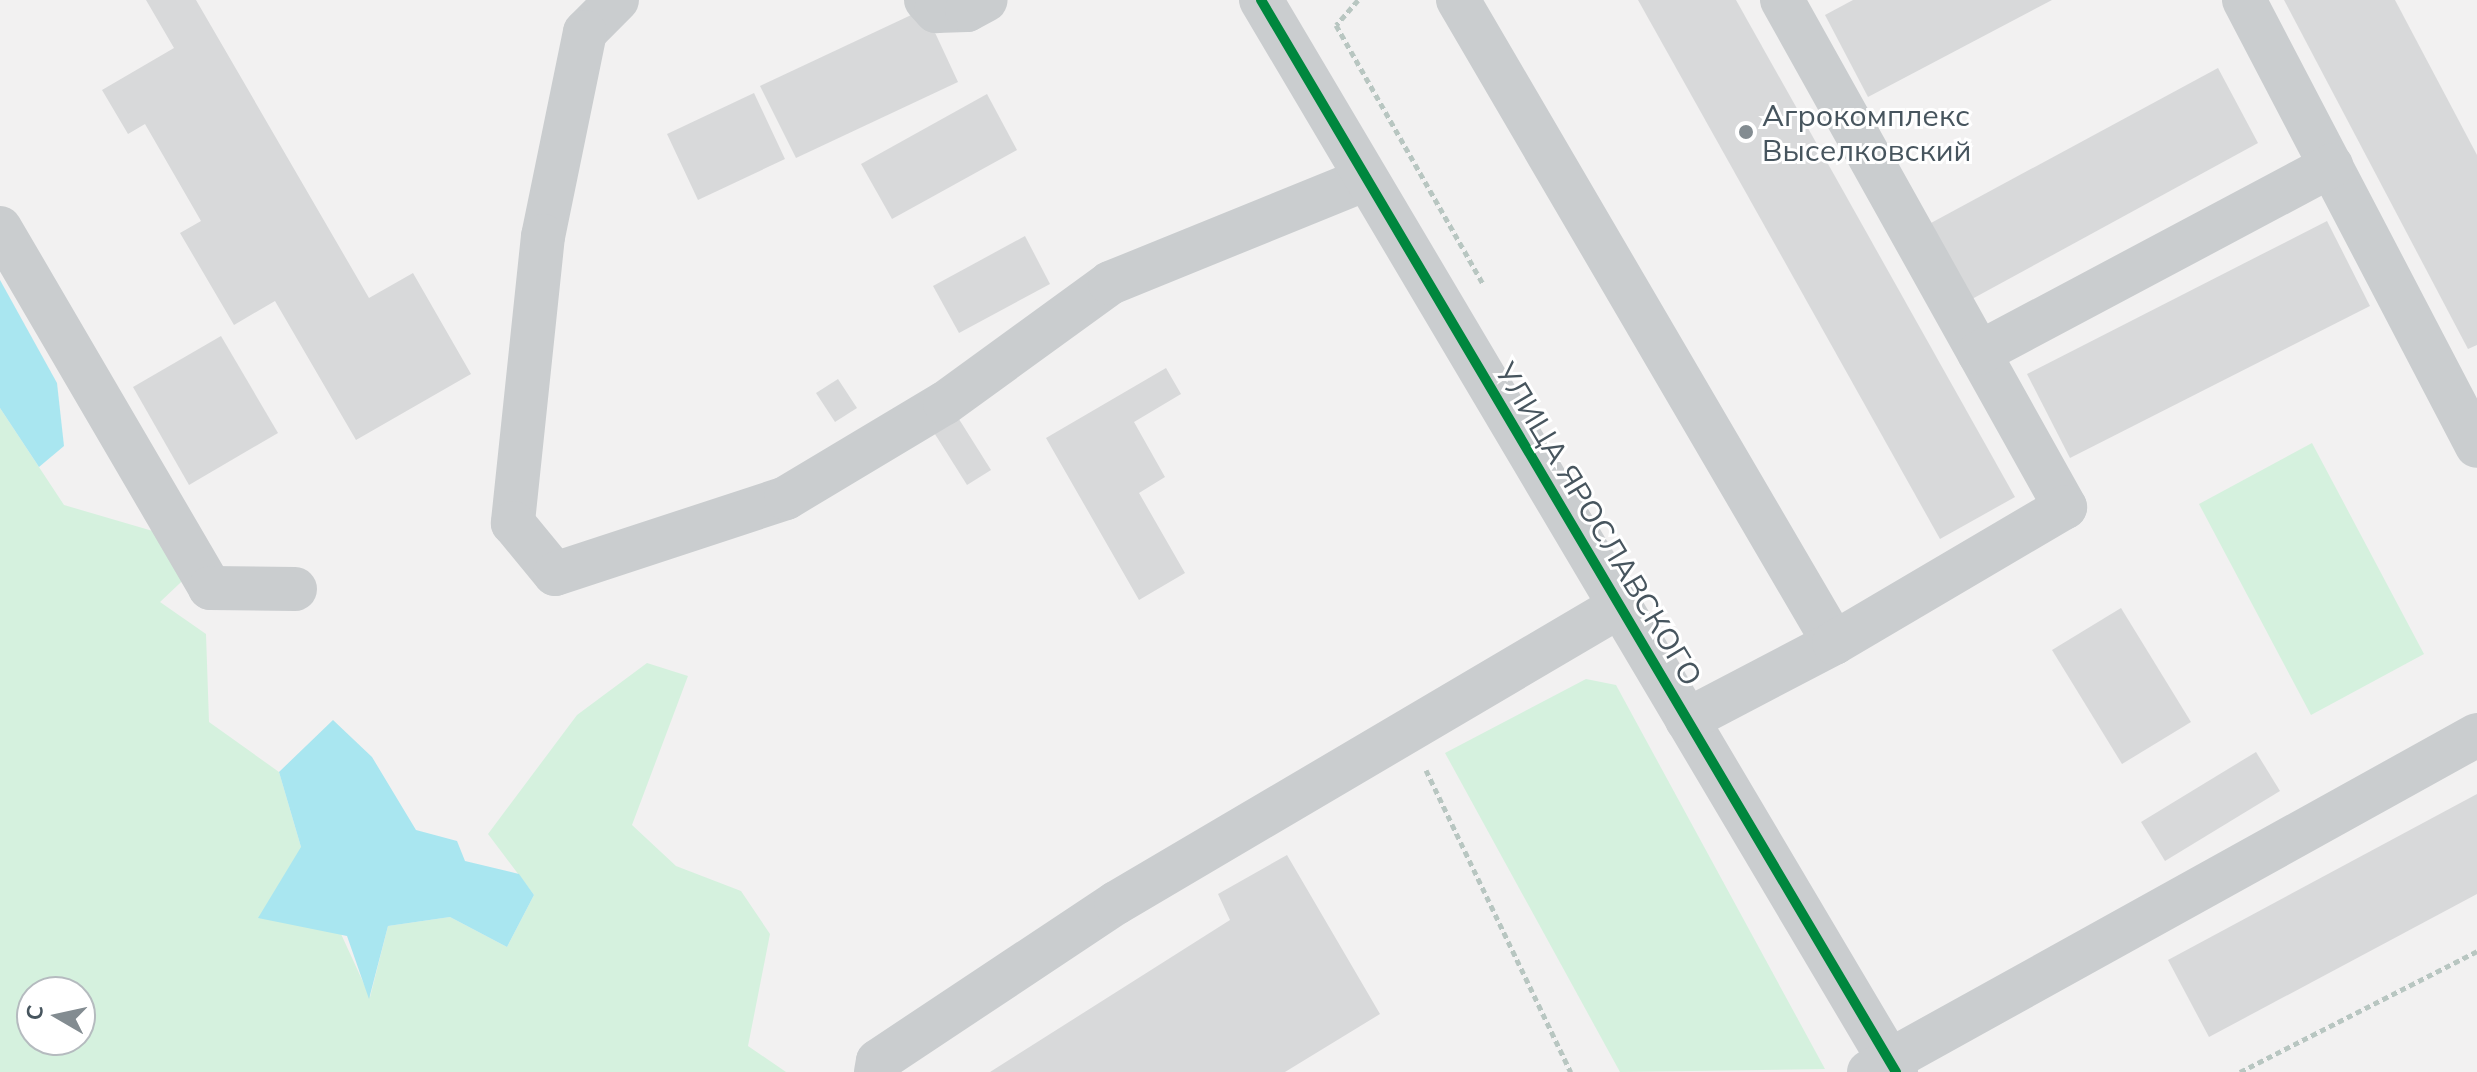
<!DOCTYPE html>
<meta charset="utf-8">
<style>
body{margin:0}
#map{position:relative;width:2477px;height:1072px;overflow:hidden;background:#f2f1f1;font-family:Mulish,sans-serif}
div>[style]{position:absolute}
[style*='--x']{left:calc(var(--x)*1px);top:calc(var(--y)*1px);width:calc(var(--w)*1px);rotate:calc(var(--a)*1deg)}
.green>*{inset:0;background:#d5f1de}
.water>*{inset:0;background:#a9e6f0}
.building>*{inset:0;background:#d8d9da}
.path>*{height:5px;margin-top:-2.5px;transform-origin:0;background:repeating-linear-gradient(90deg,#b8c6c1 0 6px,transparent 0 10px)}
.minor>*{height:44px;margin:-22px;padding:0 22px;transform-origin:22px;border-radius:22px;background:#cacdcf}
.cycleway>*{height:10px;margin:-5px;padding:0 5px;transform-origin:5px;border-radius:5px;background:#00873e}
.dots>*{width:22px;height:22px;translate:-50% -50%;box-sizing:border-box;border:4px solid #fff;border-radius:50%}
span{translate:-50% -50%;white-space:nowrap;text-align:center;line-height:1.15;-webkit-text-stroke:6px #fff;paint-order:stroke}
.poi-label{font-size:30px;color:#47555e}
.left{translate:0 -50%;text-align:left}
.street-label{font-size:30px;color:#47555e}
.north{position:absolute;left:16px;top:976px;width:80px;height:80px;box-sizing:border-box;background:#fff;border:2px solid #b5bbbf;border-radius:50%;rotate:279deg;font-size:22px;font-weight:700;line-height:32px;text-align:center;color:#47555e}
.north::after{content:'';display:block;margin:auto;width:28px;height:36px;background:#838c91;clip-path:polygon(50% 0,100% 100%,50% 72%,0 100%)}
</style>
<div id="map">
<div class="green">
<i style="clip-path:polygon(evenodd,0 408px,64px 505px,163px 534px,197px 567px,160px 602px,206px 634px,209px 722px,279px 772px,301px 847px,370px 997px,388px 926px,450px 917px,507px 947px,534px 895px,488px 834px,577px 715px,647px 663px,688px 676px,632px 825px,676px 866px,741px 891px,770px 934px,748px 1046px,786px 1072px,0 1072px,0 408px,32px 992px,80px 992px,80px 1040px,32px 1040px,32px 992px)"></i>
<i style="clip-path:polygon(2312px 443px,2424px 654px,2311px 715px,2199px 504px)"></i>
<i style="clip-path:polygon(1586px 679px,1616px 685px,1825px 1069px,1620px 1072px,1445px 753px)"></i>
</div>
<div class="water">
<i style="clip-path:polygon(0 280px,57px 383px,64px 446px,39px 467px,0 408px)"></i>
<i style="clip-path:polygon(333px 720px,372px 757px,416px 830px,457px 841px,465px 861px,519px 874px,534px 895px,507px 947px,450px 917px,388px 926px,369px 999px,347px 936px,258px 918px,301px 847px,279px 772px)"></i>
</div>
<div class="building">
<i style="clip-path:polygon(146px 0,196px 0,369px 298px,413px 273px,471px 374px,356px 440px,275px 301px,234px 325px,180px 233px,201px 221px,145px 124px,128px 134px,102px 90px,174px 48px)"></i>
<i style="clip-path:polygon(1638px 0,1736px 0,2015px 497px,1940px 539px)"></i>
<i style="clip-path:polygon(1853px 0,2052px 0,1868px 97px,1825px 15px)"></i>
<i style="clip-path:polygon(2284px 0,2395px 0,2477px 155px,2477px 345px,2468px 349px)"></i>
<i style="clip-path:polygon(924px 9px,958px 82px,796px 158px,760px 86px)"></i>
<i style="clip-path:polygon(2218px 68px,2258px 143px,1972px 299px,1931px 223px)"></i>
<i style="clip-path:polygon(754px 93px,785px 159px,698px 200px,667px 134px)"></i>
<i style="clip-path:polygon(987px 94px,1017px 150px,892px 219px,861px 164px)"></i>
<i style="clip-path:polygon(2327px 221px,2370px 306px,2070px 458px,2027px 374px)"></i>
<i style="clip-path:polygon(1025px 236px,1050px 284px,959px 333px,933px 286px)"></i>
<i style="clip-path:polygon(221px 336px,278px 433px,189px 485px,133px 387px)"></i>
<i style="clip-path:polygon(1166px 368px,1181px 394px,1134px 422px,1165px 477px,1139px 493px,1185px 573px,1139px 600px,1046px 438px)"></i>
<i style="clip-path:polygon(838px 379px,857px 408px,835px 422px,816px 393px)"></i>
<i style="clip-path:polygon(957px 416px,991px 470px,967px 485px,933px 431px)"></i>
<i style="clip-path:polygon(2121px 608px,2191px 722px,2122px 764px,2052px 650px)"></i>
<i style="clip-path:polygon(2256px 752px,2280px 791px,2165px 861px,2141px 822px)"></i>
<i style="clip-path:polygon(2477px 794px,2477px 894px,2209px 1037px,2168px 960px)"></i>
<i style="clip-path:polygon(1287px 855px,1380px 1014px,1285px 1072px,990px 1072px,1230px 920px,1218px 894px)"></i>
</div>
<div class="path">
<i style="--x:1358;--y:0;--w:33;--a:131"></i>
<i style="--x:1336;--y:25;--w:299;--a:60.4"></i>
<i style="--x:1426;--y:770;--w:335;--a:64.4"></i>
<i style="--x:2240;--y:1072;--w:266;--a:-27"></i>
</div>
<div class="minor">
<i style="--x:617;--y:0;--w:45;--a:135"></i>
<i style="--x:585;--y:32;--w:208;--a:101.6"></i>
<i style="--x:543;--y:236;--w:289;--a:96"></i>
<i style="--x:513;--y:523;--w:66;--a:50.5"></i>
<i style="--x:555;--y:574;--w:243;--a:-18.2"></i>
<i style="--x:786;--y:498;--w:185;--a:-30.9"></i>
<i style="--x:945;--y:403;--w:204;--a:-36"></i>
<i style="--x:1110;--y:283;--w:276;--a:-22.1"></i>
<i style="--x:926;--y:0;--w:15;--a:48"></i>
<i style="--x:936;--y:11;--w:31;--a:-2"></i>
<i style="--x:967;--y:10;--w:21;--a:-28"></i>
<i style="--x:1261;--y:0;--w:1246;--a:59.36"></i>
<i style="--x:1458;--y:0;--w:745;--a:59.68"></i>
<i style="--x:1834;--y:643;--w:166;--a:152.4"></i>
<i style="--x:1782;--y:0;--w:581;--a:60.83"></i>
<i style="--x:2065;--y:507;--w:268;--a:149.5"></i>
<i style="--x:2244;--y:0;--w:503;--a:62.42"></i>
<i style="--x:0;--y:228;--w:417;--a:59.7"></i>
<i style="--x:210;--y:588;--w:85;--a:0.7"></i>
<i style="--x:1979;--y:353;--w:399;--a:-28"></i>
<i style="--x:876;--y:1072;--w:11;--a:-80"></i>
<i style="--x:878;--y:1061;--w:286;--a:-33.6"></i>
<i style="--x:1116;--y:903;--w:585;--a:-30.51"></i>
<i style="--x:1869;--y:1072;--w:695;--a:-29"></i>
</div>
<div class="cycleway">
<i style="--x:1261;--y:0;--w:1246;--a:59.36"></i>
</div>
<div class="dots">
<i style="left:1746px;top:132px;background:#838c91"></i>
</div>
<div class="poi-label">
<span class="left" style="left:1762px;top:132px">Агрокомплекс<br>Выселковский</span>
</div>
<div class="street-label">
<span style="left:1599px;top:524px;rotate:59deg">УЛИЦА ЯРОСЛАВСКОГО</span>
</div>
<div class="north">С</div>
</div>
